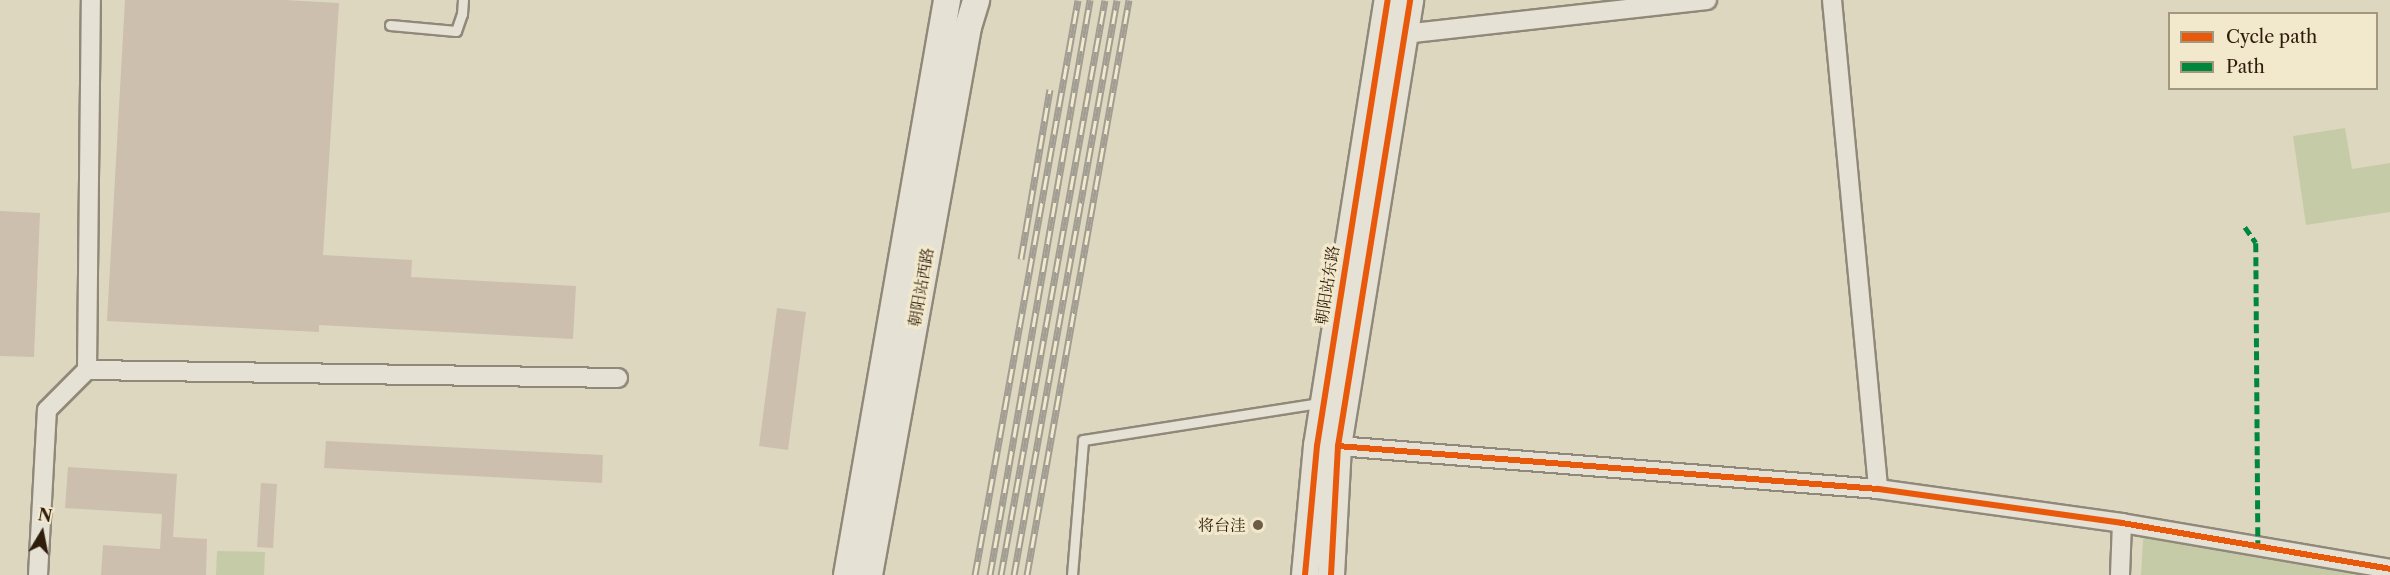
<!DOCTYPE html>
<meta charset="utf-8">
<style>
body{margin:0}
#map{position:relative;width:2390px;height:575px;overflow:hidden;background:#ded7bf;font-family:"Libre Caslon Text","Noto Serif SC",serif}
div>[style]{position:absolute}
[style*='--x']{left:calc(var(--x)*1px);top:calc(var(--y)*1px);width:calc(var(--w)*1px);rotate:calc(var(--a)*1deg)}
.green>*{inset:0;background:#c5cba6}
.building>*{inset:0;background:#cdbfae}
.roads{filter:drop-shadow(2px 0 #90897a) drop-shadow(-2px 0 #90897a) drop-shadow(0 2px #90897a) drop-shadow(0 -2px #90897a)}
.lane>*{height:9px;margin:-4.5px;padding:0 4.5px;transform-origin:4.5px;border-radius:4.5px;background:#e5e1d5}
.street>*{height:18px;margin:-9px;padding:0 9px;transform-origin:9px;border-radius:9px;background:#e5e1d5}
.secondary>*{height:26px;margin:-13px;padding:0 13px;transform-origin:13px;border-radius:13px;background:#e5e1d5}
.rail>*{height:7px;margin-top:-3.5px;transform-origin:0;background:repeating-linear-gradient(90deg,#f2e9cd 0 14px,#a29d93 0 28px);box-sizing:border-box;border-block:2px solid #a29d93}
.quiet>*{height:4.5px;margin-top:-2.25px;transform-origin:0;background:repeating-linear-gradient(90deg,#00873e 0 9px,transparent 0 13.5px)}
.cycleway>*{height:6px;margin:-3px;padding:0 3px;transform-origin:3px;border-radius:3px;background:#e8590c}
.dots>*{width:16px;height:16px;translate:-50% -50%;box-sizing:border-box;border:3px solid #f2e9cd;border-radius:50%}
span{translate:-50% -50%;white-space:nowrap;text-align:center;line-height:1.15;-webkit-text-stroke:6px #f2e9cd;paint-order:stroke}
.street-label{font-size:16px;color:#2f1c0a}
.poi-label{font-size:16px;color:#2f1c0a}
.right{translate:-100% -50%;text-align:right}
.legend{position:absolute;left:2168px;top:12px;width:210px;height:78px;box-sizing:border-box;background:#f2e9cd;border:2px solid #a4977f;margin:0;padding:8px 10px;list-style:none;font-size:18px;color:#2f1c0a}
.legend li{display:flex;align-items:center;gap:12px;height:30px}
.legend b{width:30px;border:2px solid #a4977f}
.north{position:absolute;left:12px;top:503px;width:60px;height:60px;-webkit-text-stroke:4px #f2e9cd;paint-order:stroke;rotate:10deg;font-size:16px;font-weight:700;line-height:24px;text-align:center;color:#2f1c0a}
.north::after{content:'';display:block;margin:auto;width:21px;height:27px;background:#2f1c0a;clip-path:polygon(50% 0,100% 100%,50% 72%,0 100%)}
</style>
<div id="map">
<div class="green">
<i style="clip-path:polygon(2345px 128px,2352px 169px,2390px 163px,2390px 212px,2306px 225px,2293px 136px)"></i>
<i style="clip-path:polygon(2144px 526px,2386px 575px,2141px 575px)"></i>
<i style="clip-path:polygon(217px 551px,265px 552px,264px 575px,216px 575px)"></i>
</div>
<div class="building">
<i style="clip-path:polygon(125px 0,285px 0,339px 3px,323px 255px,412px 260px,411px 277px,576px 286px,573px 339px,319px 325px,319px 332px,107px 321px)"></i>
<i style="clip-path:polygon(0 211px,40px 213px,34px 357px,0 356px)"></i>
<i style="clip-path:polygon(777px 308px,806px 312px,788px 450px,759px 446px)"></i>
<i style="clip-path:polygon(326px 441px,603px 455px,602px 483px,324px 468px)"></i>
<i style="clip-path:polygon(68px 467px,177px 474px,173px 537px,207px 539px,206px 575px,101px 575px,103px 545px,160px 549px,162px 514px,65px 508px)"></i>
<i style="clip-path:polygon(261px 483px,277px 484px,273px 548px,257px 547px)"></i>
</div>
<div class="roads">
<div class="lane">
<i style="--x:390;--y:25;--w:66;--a:5.2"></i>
<i style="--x:456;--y:31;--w:18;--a:-71"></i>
<i style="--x:462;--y:14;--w:14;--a:-86"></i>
<i style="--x:1072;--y:575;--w:135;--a:-85.3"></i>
<i style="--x:1083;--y:440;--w:240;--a:-8.9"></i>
</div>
<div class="street">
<i style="--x:1832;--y:0;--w:491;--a:84.6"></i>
<i style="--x:1404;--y:34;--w:305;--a:-6.4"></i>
<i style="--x:87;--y:370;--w:531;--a:0.86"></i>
<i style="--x:1338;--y:446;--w:542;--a:4.55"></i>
<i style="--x:1878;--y:489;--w:246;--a:7.9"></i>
<i style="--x:2122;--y:523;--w:272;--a:9.7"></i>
<i style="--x:38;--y:575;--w:165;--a:-86.9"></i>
<i style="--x:47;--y:410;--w:57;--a:-45"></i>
<i style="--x:87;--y:370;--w:370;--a:-89.4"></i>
<i style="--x:2120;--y:575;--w:52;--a:-87.8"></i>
</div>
<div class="secondary">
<i style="--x:847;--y:575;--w:584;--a:-80.13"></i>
<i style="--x:869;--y:575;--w:557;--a:-79.76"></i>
<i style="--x:968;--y:27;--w:28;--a:-73"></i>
<i style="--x:1305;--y:575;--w:130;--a:-84.7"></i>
<i style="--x:1317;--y:446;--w:452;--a:-81"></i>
<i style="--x:1331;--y:575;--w:129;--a:-86.9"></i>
<i style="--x:1338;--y:446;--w:452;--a:-80.8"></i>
</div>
</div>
<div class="rail">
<i style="--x:1021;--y:259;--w:172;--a:-80.3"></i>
<i style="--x:975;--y:575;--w:584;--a:-79.84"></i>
<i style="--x:990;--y:575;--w:584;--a:-80.13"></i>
<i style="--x:1001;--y:575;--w:584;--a:-79.75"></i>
<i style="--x:1014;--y:575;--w:584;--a:-79.84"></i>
<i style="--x:1027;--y:575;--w:584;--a:-79.94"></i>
</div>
<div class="quiet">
<i style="--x:2245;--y:227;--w:19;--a:55"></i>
<i style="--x:2256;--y:243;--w:303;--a:89.6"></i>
</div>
<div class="cycleway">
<i style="--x:1338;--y:446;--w:542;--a:4.55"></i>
<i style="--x:1878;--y:489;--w:246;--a:7.9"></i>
<i style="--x:2122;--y:523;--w:272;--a:9.7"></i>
<i style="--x:1305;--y:575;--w:130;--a:-84.7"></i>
<i style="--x:1317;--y:446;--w:452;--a:-81"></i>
<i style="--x:1331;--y:575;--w:129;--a:-86.9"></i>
<i style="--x:1338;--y:446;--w:452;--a:-80.8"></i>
</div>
<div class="dots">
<i style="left:1258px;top:525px;background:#6c5d49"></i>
</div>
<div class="street-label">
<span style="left:1327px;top:285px;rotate:-81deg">朝阳站东路</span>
<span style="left:921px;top:287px;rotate:-80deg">朝阳站西路</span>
</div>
<div class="poi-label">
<span class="right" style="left:1246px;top:525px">将台洼</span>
</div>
<ul class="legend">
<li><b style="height:8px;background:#e8590c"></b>Cycle path</li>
<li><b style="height:8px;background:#00873e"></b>Path</li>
</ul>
<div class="north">N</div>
</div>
